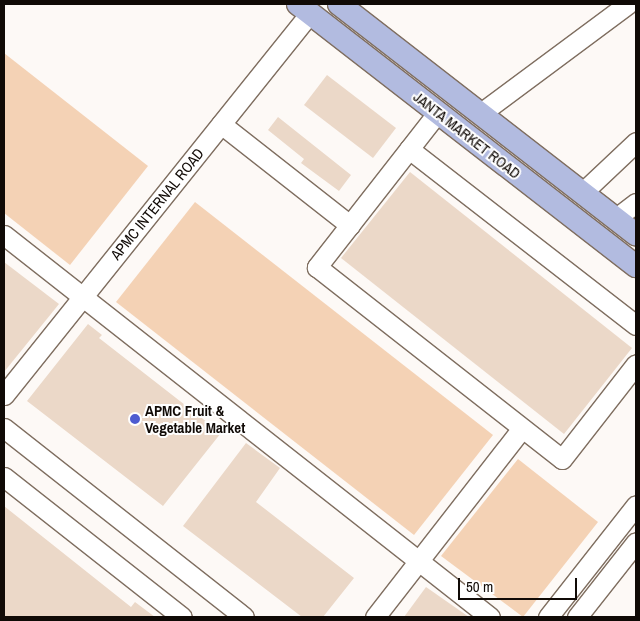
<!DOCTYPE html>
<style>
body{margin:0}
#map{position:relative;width:640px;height:621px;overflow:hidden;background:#fdf9f6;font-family:"Archivo Narrow",sans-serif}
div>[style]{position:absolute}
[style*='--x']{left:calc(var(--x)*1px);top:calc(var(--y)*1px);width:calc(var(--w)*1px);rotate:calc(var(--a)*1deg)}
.green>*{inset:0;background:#f4d2b5}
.building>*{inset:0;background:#ebd8c8}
.roads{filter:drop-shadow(1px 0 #7f6e60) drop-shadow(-1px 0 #7f6e60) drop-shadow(0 1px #7f6e60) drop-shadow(0 -1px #7f6e60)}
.minor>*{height:19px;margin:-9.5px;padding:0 9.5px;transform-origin:9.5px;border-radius:9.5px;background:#fff}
.major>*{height:22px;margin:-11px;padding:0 11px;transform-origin:11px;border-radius:11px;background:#b2bbe0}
.dots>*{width:14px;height:14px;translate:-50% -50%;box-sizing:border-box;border:2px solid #fff;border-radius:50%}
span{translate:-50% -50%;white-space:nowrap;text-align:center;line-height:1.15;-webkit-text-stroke:4px #fff;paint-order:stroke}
.street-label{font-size:15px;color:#100a06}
.poi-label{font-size:15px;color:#100a06;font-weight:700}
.left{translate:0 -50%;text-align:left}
.frame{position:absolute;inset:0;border:5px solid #100a06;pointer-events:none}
.scale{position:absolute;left:458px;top:578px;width:119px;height:22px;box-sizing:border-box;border:2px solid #100a06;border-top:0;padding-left:6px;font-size:15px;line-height:18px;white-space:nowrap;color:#100a06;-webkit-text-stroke:4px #fff;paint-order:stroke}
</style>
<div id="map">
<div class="green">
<i style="clip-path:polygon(4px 53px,148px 166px,70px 265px,4px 213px)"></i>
<i style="clip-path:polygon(195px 202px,493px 435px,414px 535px,116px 302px)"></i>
<i style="clip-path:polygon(518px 459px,598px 522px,523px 617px,441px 556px)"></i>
</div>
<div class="building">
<i style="clip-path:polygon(327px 75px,396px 128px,373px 158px,304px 105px)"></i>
<i style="clip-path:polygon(278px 117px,351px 175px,339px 191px,301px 163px,304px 159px,268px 130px)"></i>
<i style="clip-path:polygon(410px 172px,632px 348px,564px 434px,341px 258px)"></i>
<i style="clip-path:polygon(4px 262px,59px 304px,4px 372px)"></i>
<i style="clip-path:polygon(88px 324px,102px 335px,99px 338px,221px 433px,163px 506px,27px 401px)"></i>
<i style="clip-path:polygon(246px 443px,280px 468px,256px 502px,354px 578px,323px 617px,302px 617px,183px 526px)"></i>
<i style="clip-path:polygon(4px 506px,131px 607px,135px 602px,155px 617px,4px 617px)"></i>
<i style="clip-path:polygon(426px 587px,469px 617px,404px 617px)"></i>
</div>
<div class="roads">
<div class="minor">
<i style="--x:438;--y:112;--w:197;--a:128"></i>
<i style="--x:317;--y:267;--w:311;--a:38.1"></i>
<i style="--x:562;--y:459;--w:120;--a:-52.1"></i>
<i style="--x:481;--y:113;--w:183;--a:-36.6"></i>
<i style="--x:221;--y:124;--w:164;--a:38.1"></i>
<i style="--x:409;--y:149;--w:287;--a:37.8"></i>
<i style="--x:583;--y:192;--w:73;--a:-43.3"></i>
<i style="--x:616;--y:218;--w:25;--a:-37"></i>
<i style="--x:4;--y:235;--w:618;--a:38.17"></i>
<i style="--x:4;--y:395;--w:489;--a:-51.3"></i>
<i style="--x:4;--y:428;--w:305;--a:38.2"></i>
<i style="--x:4;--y:477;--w:226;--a:38.2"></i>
<i style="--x:375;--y:617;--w:239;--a:-52.1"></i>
<i style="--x:548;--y:617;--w:142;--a:-51.8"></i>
<i style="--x:577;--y:617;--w:95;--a:-51.8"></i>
</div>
<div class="major">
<i style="--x:298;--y:4;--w:428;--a:37.8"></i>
<i style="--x:339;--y:4;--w:376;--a:37.8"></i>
</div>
</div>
<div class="dots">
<i style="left:135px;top:419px;background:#4d5bd0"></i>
</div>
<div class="street-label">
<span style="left:467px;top:135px;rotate:38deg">JANTA MARKET ROAD</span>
<span style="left:157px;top:204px;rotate:-51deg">APMC INTERNAL ROAD</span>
</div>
<div class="poi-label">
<span class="left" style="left:145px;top:419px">APMC Fruit &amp;<br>Vegetable Market</span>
</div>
<div class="frame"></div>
<div class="scale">50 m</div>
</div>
